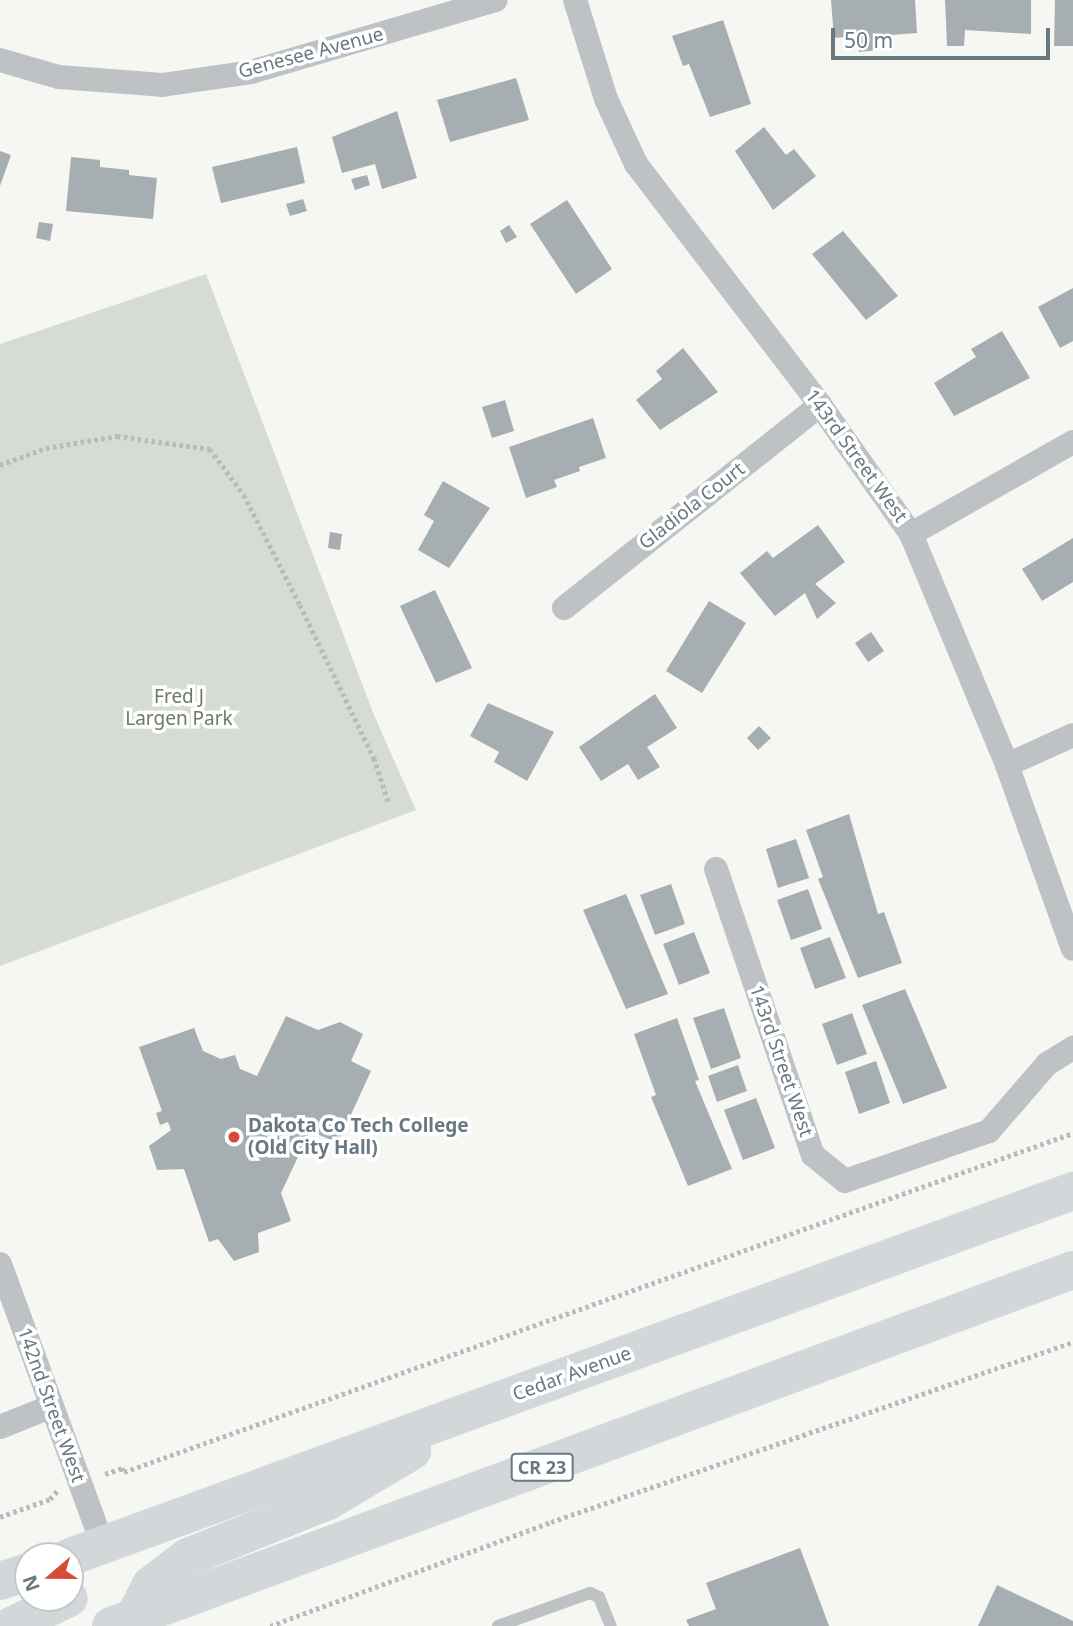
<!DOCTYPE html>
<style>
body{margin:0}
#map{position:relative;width:1073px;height:1626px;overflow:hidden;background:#f6f6f3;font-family:"Noto Sans",sans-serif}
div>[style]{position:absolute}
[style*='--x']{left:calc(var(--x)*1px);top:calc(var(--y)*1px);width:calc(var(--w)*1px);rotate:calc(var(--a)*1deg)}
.green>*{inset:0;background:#d6dbd3}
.building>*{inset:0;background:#a6aeb2}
.path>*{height:4.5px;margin-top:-2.25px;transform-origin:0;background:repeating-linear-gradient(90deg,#b8bbbd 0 3.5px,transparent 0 7px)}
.lane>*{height:12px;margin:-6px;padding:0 6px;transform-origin:6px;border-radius:6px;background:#bec2c5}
.street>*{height:24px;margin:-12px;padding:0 12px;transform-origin:12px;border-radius:12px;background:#bec2c5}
.highway>*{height:38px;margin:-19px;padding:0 19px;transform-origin:19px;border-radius:19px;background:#d2d8da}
.dots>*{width:19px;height:19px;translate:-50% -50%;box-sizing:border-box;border:4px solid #fff;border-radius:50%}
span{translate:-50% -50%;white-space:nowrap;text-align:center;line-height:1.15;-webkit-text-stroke:7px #fff;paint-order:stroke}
.shield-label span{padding:2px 5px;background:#fff;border:2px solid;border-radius:5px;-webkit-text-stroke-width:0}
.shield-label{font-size:18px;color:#687982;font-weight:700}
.street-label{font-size:19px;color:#687982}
.park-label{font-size:19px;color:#6c7a66}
.poi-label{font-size:19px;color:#687982;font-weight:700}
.left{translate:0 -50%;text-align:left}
.north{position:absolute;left:14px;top:1542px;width:70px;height:70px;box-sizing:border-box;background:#fff;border:2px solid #c3c9cd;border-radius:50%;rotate:250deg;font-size:19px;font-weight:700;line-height:28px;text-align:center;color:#687982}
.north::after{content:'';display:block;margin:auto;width:24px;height:32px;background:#d44c35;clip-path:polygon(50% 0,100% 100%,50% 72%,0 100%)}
.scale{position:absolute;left:831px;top:28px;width:219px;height:32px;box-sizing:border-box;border:4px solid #687982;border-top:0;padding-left:9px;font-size:21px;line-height:24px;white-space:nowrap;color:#687982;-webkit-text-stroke:5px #fff;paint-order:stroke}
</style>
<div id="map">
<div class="green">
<i style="clip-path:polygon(206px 274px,374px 715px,416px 810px,0 966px,0 344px)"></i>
</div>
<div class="building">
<i style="clip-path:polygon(831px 0,915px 0,917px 33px,878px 36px,878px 50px,859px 52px,858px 36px,834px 38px)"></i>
<i style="clip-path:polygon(945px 0,1031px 0,1031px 34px,965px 30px,964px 46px,947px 46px)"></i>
<i style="clip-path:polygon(1055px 0,1073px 0,1073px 46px,1054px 46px)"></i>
<i style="clip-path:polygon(723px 20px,751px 104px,710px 117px,689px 64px,683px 66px,672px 36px)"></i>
<i style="clip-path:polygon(516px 78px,529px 120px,450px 142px,437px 100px)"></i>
<i style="clip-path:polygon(397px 111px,417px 178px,382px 189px,375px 164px,342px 173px,332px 137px)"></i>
<i style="clip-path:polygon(764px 127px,786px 155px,794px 149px,816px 176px,773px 210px,735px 151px)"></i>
<i style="clip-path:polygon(297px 147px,305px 183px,221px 203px,212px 167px)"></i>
<i style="clip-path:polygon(0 151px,11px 155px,0 186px)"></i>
<i style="clip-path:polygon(71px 157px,100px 160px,100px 167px,129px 170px,129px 175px,157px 178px,153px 219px,66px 211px)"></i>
<i style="clip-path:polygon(367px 175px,370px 185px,355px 190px,351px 179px)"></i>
<i style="clip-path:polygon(303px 199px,307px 211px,290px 216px,286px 204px)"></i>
<i style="clip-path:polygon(567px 200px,612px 269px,576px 294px,530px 224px)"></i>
<i style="clip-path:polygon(39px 222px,53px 224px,50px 241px,36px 238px)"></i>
<i style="clip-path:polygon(509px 225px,517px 237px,506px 243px,500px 231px)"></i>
<i style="clip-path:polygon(843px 231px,898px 296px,866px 320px,812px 254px)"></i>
<i style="clip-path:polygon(1073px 288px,1073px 341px,1060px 348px,1038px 307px)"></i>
<i style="clip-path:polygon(1002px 331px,1030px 378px,954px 416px,934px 383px,976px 357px,971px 349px)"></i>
<i style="clip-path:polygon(683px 348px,718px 392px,660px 430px,636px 400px,662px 379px,656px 371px)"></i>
<i style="clip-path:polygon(505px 400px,514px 431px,492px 438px,482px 407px)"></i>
<i style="clip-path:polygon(593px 418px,606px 458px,579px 467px,580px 471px,554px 480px,557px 487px,526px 498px,509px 447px)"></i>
<i style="clip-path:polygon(443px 481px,490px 508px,449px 568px,418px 550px,434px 521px,424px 515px)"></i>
<i style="clip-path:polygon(818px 525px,845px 562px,815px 584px,836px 603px,817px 619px,805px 593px,775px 616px,740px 573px,767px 551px,773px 558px)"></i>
<i style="clip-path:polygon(330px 532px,342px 534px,340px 550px,328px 548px)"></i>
<i style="clip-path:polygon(1073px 538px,1073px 582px,1042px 601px,1022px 569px)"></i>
<i style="clip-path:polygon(435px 590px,472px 668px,436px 683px,400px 606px)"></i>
<i style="clip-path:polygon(709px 601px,746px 623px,702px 693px,666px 671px)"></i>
<i style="clip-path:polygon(871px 632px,884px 651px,868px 662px,855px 643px)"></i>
<i style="clip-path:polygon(655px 694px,677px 728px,647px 747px,660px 767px,638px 780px,628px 764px,601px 781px,579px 747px)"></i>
<i style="clip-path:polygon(488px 703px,554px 732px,527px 781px,494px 762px,499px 752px,470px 736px)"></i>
<i style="clip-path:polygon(759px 726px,771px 738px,758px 750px,747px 738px)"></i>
<i style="clip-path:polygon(849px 814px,878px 914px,884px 912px,902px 963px,858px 978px,818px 879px,823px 877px,806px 830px)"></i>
<i style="clip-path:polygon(796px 839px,809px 878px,778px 888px,766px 849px)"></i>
<i style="clip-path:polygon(671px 884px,685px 924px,655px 935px,640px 895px)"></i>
<i style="clip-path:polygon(808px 889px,822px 929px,791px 940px,777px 900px)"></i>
<i style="clip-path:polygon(626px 894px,668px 994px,626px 1009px,583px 910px)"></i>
<i style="clip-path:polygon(694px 932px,710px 973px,679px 985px,663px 944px)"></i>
<i style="clip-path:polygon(830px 937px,846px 978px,815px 989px,800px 948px)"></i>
<i style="clip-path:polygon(905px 989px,947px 1088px,903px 1104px,862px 1005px)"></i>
<i style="clip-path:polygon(724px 1008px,741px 1058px,711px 1069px,693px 1018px)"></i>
<i style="clip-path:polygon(852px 1013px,867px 1054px,837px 1065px,822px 1024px)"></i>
<i style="clip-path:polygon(286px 1016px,318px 1030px,340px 1022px,363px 1034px,351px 1061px,371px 1071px,338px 1143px,310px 1131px,281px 1193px,291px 1221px,258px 1233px,259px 1252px,234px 1261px,218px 1239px,209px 1242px,184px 1169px,157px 1170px,149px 1146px,171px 1130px,168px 1122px,160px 1125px,156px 1113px,162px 1111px,139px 1047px,194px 1028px,203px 1051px,221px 1059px,235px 1055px,240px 1069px,257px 1076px)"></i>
<i style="clip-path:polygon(677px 1018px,699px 1080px,695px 1081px,732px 1169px,688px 1186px,651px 1097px,656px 1095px,634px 1034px)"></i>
<i style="clip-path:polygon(876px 1061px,890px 1103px,859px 1114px,845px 1072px)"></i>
<i style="clip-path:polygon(738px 1065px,747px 1091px,717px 1102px,708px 1076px)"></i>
<i style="clip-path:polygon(756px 1098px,775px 1148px,743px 1160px,724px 1110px)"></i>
<i style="clip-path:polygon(800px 1548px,829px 1626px,689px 1626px,686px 1620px,716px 1609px,706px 1583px)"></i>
<i style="clip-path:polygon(997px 1585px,1073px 1621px,1073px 1626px,978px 1626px)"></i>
</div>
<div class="path">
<i style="--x:0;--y:465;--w:49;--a:-20.3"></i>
<i style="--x:46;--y:448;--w:72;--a:-9.6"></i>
<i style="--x:117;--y:436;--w:94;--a:8"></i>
<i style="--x:210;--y:449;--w:57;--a:53.5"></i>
<i style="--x:244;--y:495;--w:123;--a:63"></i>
<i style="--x:300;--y:605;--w:170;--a:64.2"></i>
<i style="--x:374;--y:758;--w:47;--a:71.6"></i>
<i style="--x:105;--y:1474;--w:18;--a:-19"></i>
<i style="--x:122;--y:1468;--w:4;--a:63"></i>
<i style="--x:124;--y:1472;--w:1008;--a:-19.66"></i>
<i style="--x:0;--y:1517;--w:53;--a:-19.8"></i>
<i style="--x:50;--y:1499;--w:11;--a:-49"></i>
<i style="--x:270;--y:1626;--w:300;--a:-20.3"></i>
<i style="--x:551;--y:1522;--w:552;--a:-19.03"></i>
</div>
<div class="lane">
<i style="--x:498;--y:1626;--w:98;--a:-19.7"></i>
<i style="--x:590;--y:1593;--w:10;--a:24"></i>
<i style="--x:599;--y:1597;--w:31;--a:68"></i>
</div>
<div class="street">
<i style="--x:575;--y:0;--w:104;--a:72.6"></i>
<i style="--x:606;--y:99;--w:72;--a:65.2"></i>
<i style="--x:636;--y:164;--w:303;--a:52.6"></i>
<i style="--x:820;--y:405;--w:158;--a:54.8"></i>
<i style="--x:911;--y:534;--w:250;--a:67.4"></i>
<i style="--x:1007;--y:765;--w:195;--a:70.3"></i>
<i style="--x:0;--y:60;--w:61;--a:16.1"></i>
<i style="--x:59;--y:77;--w:103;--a:4.4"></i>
<i style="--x:162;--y:85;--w:90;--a:-8.3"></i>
<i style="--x:251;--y:72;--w:255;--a:-16.4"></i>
<i style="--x:911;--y:534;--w:186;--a:-29.6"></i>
<i style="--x:564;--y:608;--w:327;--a:-38.4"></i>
<i style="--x:1007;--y:765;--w:72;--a:-24.4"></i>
<i style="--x:716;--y:869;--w:302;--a:71.3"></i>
<i style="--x:813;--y:1155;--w:41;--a:39.1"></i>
<i style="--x:845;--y:1181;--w:152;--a:-19.1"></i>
<i style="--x:989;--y:1131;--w:89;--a:-49.1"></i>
<i style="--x:1047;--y:1064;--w:31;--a:-32"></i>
<i style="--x:0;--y:1264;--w:300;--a:69.9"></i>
<i style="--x:0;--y:1427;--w:56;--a:-22"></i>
</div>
<div class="highway">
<i style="--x:70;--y:1557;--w:1068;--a:-20.05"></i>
<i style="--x:0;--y:1581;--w:29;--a:-18"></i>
<i style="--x:134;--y:1618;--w:37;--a:-63"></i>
<i style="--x:151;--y:1585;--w:46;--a:-37.1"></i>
<i style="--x:188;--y:1557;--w:151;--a:-21.8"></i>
<i style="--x:328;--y:1501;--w:98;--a:-30.8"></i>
<i style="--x:11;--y:1626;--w:64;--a:-25.8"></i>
<i style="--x:111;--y:1626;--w:1026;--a:-20.31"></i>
</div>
<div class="dots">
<i style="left:234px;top:1137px;background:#d44c35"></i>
</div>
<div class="shield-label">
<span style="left:542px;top:1467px">CR 23</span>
</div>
<div class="street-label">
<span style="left:311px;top:53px;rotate:-15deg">Genesee Avenue</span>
<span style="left:856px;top:456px;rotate:54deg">143rd Street West</span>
<span style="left:692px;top:506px;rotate:-38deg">Gladiola Court</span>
<span style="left:781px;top:1061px;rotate:71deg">143rd Street West</span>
<span style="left:572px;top:1374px;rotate:-20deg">Cedar Avenue</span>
<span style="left:51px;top:1405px;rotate:70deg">142nd Street West</span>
</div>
<div class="park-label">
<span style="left:179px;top:708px">Fred J<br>Largen Park</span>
</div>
<div class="poi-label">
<span class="left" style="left:248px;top:1137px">Dakota Co Tech College<br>(Old City Hall)</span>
</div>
<div class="north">N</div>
<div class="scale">50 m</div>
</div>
